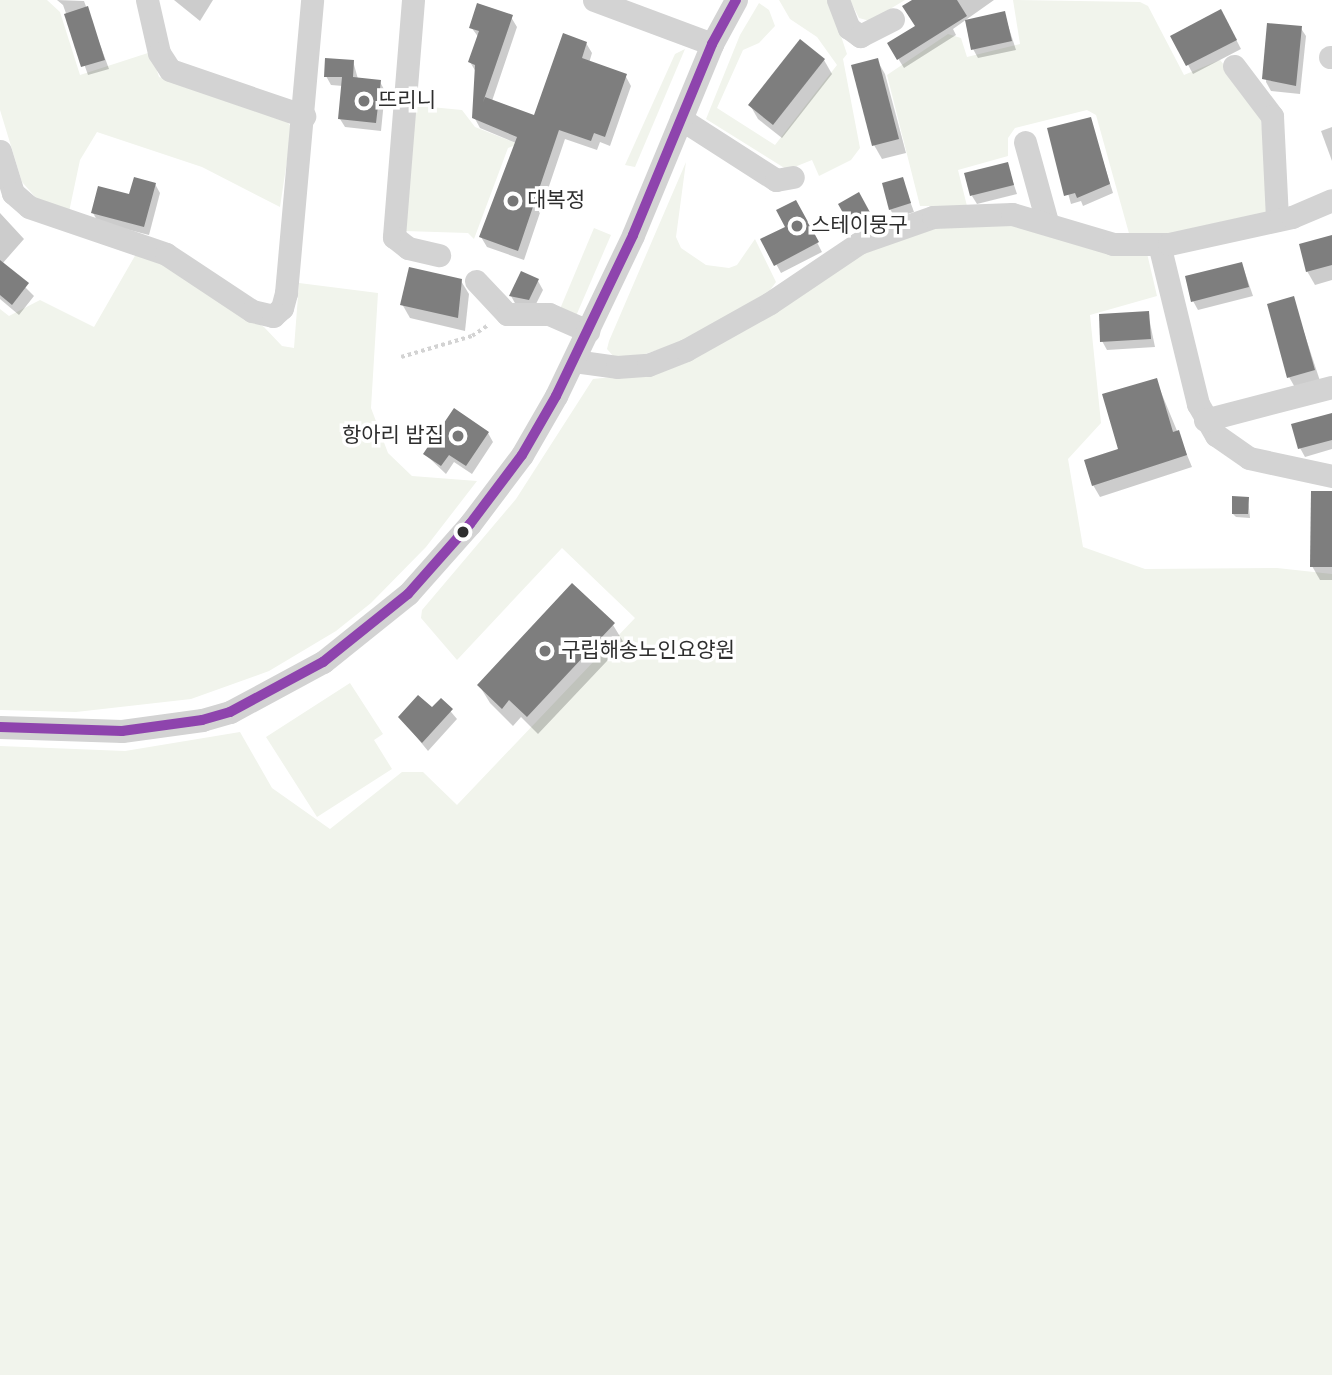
<!DOCTYPE html>
<meta charset="utf-8">
<style>
body{margin:0}
#map{position:relative;width:1332px;height:1375px;overflow:hidden;background:#fff;font-family:"Varela Round","Noto Sans KR",sans-serif}
div>[style]{position:absolute}
[style*='--x']{left:calc(var(--x)*1px);top:calc(var(--y)*1px);width:calc(var(--w)*1px);rotate:calc(var(--a)*1deg)}
.green>*{inset:0;background:#f1f4ec}
.shadow>*{inset:0;background:#0003}
.building>*{inset:0;background:#7e7e7e}
.path>*{height:3.5px;margin-top:-1.75px;transform-origin:0;background:repeating-linear-gradient(90deg,#d3d3d3 0 3.5px,transparent 0 7px)}
.minor>*{height:23px;margin:-11.5px;padding:0 11.5px;transform-origin:11.5px;border-radius:11.5px;background:#d3d3d3}
.bus-1>*{height:10px;margin:-5px;padding:0 5px;transform-origin:5px;border-radius:5px;background:#8e44ad}
.dots>*{width:19px;height:19px;translate:-50% -50%;box-sizing:border-box;border:4px solid #fff;border-radius:50%}
span{translate:-50% -50%;white-space:nowrap;text-align:center;line-height:1.15;-webkit-text-stroke:7px #fff;paint-order:stroke}
.poi-label{font-size:21px;color:#2e2e2e}
.left{translate:0 -50%;text-align:left}
.right{translate:-100% -50%;text-align:right}
</style>
<div id="map">
<div class="green">
<i style="clip-path:polygon(0 0,47px 0,60px 12px,80px 75px,151px 52px,159px 77px,286px 120px,292px 128px,280px 207px,202px 167px,97px 132px,80px 160px,69px 212px,37px 199px,22px 182px,0 110px)"></i>
<i style="clip-path:polygon(779px 0,829px 0,847px 54px,843px 59px,860px 148px,851px 160px,819px 176px,812px 160px,792px 168px,794px 174px,706px 119px,740px 35px,759px 3px,769px 10px,775px 26px,759px 43px,743px 50px,717px 108px,775px 145px,837px 65px,817px 37px,790px 19px)"></i>
<i style="clip-path:polygon(850px 0,905px 0,870px 21px,859px 18px)"></i>
<i style="clip-path:polygon(1013px 0,1140px 2px,1148px 6px,1184px 75px,1220px 60px,1260px 109px,1270px 211px,1167px 239px,1130px 237px,1096px 115px,1087px 110px,1015px 128px,1008px 138px,1008px 156px,958px 170px,967px 206px,920px 206px,887px 75px,948px 34px,961px 38px,967px 57px,1020px 44px)"></i>
<i style="clip-path:polygon(685px 49px,635px 167px,625px 165px,675px 54px)"></i>
<i style="clip-path:polygon(410px 105px,462px 110px,475px 127px,518px 144px,508px 148px,474px 239px,468px 233px,404px 231px)"></i>
<i style="clip-path:polygon(686px 162px,676px 237px,681px 248px,706px 265px,729px 268px,737px 265px,755px 239px,776px 282px,768px 293px,691px 339px,642px 355px,614px 357px,607px 349px,609px 341px)"></i>
<i style="clip-path:polygon(994px 219px,1146px 249px,1157px 296px,1090px 315px,1101px 423px,1068px 459px,1083px 547px,1145px 569px,1277px 568px,1332px 574px,1332px 1375px,0 1375px,0 746px,125px 751px,240px 732px,272px 788px,330px 829px,402px 772px,423px 772px,457px 805px,635px 618px,562px 548px,457px 660px,421px 618px,422px 610px,516px 499px,593px 379px,632px 375px,896px 234px)"></i>
<i style="clip-path:polygon(594px 228px,611px 235px,576px 316px,560px 309px)"></i>
<i style="clip-path:polygon(136px 254px,156px 261px,264px 327px,282px 346px,294px 348px,299px 283px,378px 293px,371px 408px,388px 453px,412px 476px,477px 481px,426px 547px,371px 603px,336px 631px,269px 671px,191px 699px,76px 712px,0 710px,0 309px,9px 316px,40px 300px,94px 327px)"></i>
<i style="clip-path:polygon(350px 683px,383px 734px,374px 740px,392px 769px,317px 817px,266px 737px)"></i>
</div>
<div class="shadow">
<i style="clip-path:polygon(57px 0,84px 1px,109px 69px,88px 75px,63px 5px)"></i>
<i style="clip-path:polygon(174px 0,213px 0,200px 21px)"></i>
<i style="clip-path:polygon(916px 0,994px 0,953px 29px,956px 35px,904px 68px,889px 44px,921px 33px)"></i>
<i style="clip-path:polygon(1004px 13px,1016px 50px,978px 58px,973px 49px)"></i>
<i style="clip-path:polygon(511px 17px,517px 27px,492px 101px,535px 118px,586px 43px,592px 53px,589px 63px,625px 75px,631px 86px,610px 146px,600px 142px,597px 150px,565px 139px,524px 260px,487px 247px,481px 237px,516px 143px,480px 128px,474px 117px,476px 72px,470px 62px,479px 38px,471px 27px)"></i>
<i style="clip-path:polygon(1226px 20px,1241px 49px,1193px 74px,1173px 37px)"></i>
<i style="clip-path:polygon(1269px 25px,1300px 27px,1306px 36px,1300px 94px,1271px 91px,1266px 82px)"></i>
<i style="clip-path:polygon(824px 60px,832px 74px,782px 138px,758px 119px,750px 105px)"></i>
<i style="clip-path:polygon(877px 60px,885px 74px,906px 153px,882px 159px,874px 145px)"></i>
<i style="clip-path:polygon(353px 61px,358px 79px,380px 82px,385px 91px,381px 131px,345px 127px,340px 119px,343px 86px,331px 85px,326px 76px)"></i>
<i style="clip-path:polygon(1090px 119px,1113px 193px,1083px 206px,1081px 201px,1071px 204px,1050px 129px)"></i>
<i style="clip-path:polygon(1332px 127px,1332px 161px,1321px 131px)"></i>
<i style="clip-path:polygon(1007px 164px,1017px 194px,977px 204px,972px 196px)"></i>
<i style="clip-path:polygon(902px 179px,914px 212px,895px 218px,890px 209px)"></i>
<i style="clip-path:polygon(155px 184px,160px 193px,149px 235px,98px 222px,93px 213px)"></i>
<i style="clip-path:polygon(858px 194px,875px 225px,857px 235px,840px 204px)"></i>
<i style="clip-path:polygon(801px 211px,822px 252px,781px 273px,763px 240px,787px 227px)"></i>
<i style="clip-path:polygon(0 213px,24px 239px,2px 264px,34px 296px,19px 315px,0 299px)"></i>
<i style="clip-path:polygon(1332px 237px,1332px 280px,1315px 285px,1307px 271px)"></i>
<i style="clip-path:polygon(1242px 264px,1253px 296px,1198px 310px,1193px 301px)"></i>
<i style="clip-path:polygon(461px 281px,469px 294px,465px 331px,410px 318px,402px 304px)"></i>
<i style="clip-path:polygon(538px 281px,543px 290px,534px 308px,516px 305px,511px 296px)"></i>
<i style="clip-path:polygon(1293px 299px,1321px 384px,1297px 391px,1289px 377px)"></i>
<i style="clip-path:polygon(1148px 313px,1155px 347px,1107px 350px,1102px 341px)"></i>
<i style="clip-path:polygon(1156px 380px,1192px 467px,1100px 497px,1093px 485px,1121px 450px)"></i>
<i style="clip-path:polygon(1332px 414px,1332px 449px,1305px 457px,1300px 448px)"></i>
<i style="clip-path:polygon(488px 433px,493px 442px,472px 474px,454px 462px,446px 474px,425px 454px)"></i>
<i style="clip-path:polygon(1332px 493px,1332px 580px,1320px 580px,1312px 566px)"></i>
<i style="clip-path:polygon(1248px 498px,1250px 518px,1236px 517px,1233px 514px)"></i>
<i style="clip-path:polygon(613px 625px,624px 643px,538px 734px,521px 717px,513px 726px,490px 703px,479px 685px)"></i>
<i style="clip-path:polygon(441px 700px,457px 719px,428px 751px,400px 717px,432px 710px)"></i>
</div>
<div class="building">
<i style="clip-path:polygon(912px 0,957px 0,967px 16px,897px 60px,887px 43px,915px 26px,902px 6px)"></i>
<i style="clip-path:polygon(477px 3px,513px 15px,483px 102px,485px 97px,534px 115px,563px 33px,587px 42px,582px 58px,627px 74px,605px 137px,594px 133px,591px 141px,559px 130px,518px 251px,479px 237px,517px 137px,472px 118px,475px 65px,468px 62px,479px 31px,469px 28px)"></i>
<i style="clip-path:polygon(88px 6px,105px 60px,81px 67px,64px 14px)"></i>
<i style="clip-path:polygon(1221px 9px,1237px 40px,1186px 66px,1170px 36px)"></i>
<i style="clip-path:polygon(1005px 11px,1012px 41px,971px 50px,965px 20px)"></i>
<i style="clip-path:polygon(1267px 23px,1302px 26px,1296px 86px,1262px 79px)"></i>
<i style="clip-path:polygon(800px 39px,825px 59px,773px 125px,748px 105px)"></i>
<i style="clip-path:polygon(325px 58px,354px 60px,353px 77px,381px 80px,376px 123px,338px 119px,342px 77px,324px 77px)"></i>
<i style="clip-path:polygon(878px 58px,899px 139px,872px 146px,851px 65px)"></i>
<i style="clip-path:polygon(1091px 117px,1110px 184px,1077px 198px,1075px 193px,1064px 196px,1047px 128px)"></i>
<i style="clip-path:polygon(1008px 162px,1014px 185px,970px 196px,964px 173px)"></i>
<i style="clip-path:polygon(134px 177px,156px 183px,144px 227px,91px 213px,98px 186px,129px 194px)"></i>
<i style="clip-path:polygon(903px 177px,911px 203px,889px 210px,882px 183px)"></i>
<i style="clip-path:polygon(859px 192px,872px 216px,851px 227px,838px 204px)"></i>
<i style="clip-path:polygon(796px 200px,819px 242px,774px 266px,760px 239px,785px 227px,776px 210px)"></i>
<i style="clip-path:polygon(1332px 235px,1332px 265px,1306px 272px,1299px 244px)"></i>
<i style="clip-path:polygon(0 260px,29px 283px,12px 305px,0 295px)"></i>
<i style="clip-path:polygon(1242px 262px,1249px 287px,1191px 302px,1185px 276px)"></i>
<i style="clip-path:polygon(409px 267px,462px 279px,458px 318px,400px 305px)"></i>
<i style="clip-path:polygon(521px 271px,539px 279px,529px 300px,509px 296px)"></i>
<i style="clip-path:polygon(1294px 296px,1315px 370px,1287px 378px,1267px 304px)"></i>
<i style="clip-path:polygon(1149px 311px,1151px 339px,1100px 342px,1099px 314px)"></i>
<i style="clip-path:polygon(1157px 378px,1173px 432px,1179px 430px,1187px 455px,1092px 486px,1084px 460px,1118px 449px,1102px 394px)"></i>
<i style="clip-path:polygon(454px 408px,489px 432px,466px 466px,449px 455px,441px 466px,423px 454px)"></i>
<i style="clip-path:polygon(1332px 413px,1332px 440px,1298px 449px,1291px 424px)"></i>
<i style="clip-path:polygon(1311px 491px,1332px 491px,1332px 567px,1310px 567px)"></i>
<i style="clip-path:polygon(1232px 496px,1249px 497px,1248px 514px,1232px 514px)"></i>
<i style="clip-path:polygon(572px 583px,615px 623px,527px 717px,509px 700px,502px 709px,477px 685px)"></i>
<i style="clip-path:polygon(418px 695px,432px 707px,441px 698px,453px 709px,422px 743px,398px 717px)"></i>
</div>
<div class="path">
<i style="--x:401;--y:357;--w:74;--a:-16.5"></i>
<i style="--x:472;--y:336;--w:18;--a:-34"></i>
</div>
<div class="minor">
<i style="--x:147;--y:0;--w:54;--a:77.2"></i>
<i style="--x:159;--y:53;--w:20;--a:57"></i>
<i style="--x:170;--y:70;--w:142;--a:18.9"></i>
<i style="--x:413;--y:0;--w:238;--a:94.6"></i>
<i style="--x:394;--y:237;--w:18;--a:38"></i>
<i style="--x:408;--y:248;--w:32;--a:13"></i>
<i style="--x:594;--y:0;--w:126;--a:20.4"></i>
<i style="--x:838;--y:0;--w:30;--a:69"></i>
<i style="--x:849;--y:28;--w:14;--a:36"></i>
<i style="--x:860;--y:36;--w:37;--a:-27"></i>
<i style="--x:1330;--y:57;--w:2;--a:0"></i>
<i style="--x:1234;--y:66;--w:63;--a:52.8"></i>
<i style="--x:1272;--y:116;--w:104;--a:87.2"></i>
<i style="--x:681;--y:119;--w:113;--a:32.7"></i>
<i style="--x:776;--y:180;--w:17;--a:-10"></i>
<i style="--x:1025;--y:142;--w:83;--a:74.6"></i>
<i style="--x:0;--y:151;--w:44;--a:72.8"></i>
<i style="--x:13;--y:193;--w:21;--a:41"></i>
<i style="--x:29;--y:207;--w:145;--a:18.9"></i>
<i style="--x:166;--y:254;--w:103;--a:33.5"></i>
<i style="--x:252;--y:311;--w:22;--a:13"></i>
<i style="--x:273;--y:316;--w:12;--a:-42"></i>
<i style="--x:282;--y:308;--w:16;--a:-75"></i>
<i style="--x:286;--y:293;--w:294;--a:-84.9"></i>
<i style="--x:1159;--y:244;--w:165;--a:76.3"></i>
<i style="--x:1198;--y:404;--w:36;--a:60"></i>
<i style="--x:1216;--y:435;--w:40;--a:34.9"></i>
<i style="--x:1249;--y:458;--w:85;--a:12.2"></i>
<i style="--x:476;--y:281;--w:45;--a:46.8"></i>
<i style="--x:507;--y:314;--w:42;--a:0"></i>
<i style="--x:549;--y:314;--w:43;--a:23.6"></i>
<i style="--x:574;--y:361;--w:43;--a:7.9"></i>
<i style="--x:617;--y:367;--w:31;--a:-4"></i>
<i style="--x:648;--y:365;--w:41;--a:-21.5"></i>
<i style="--x:686;--y:350;--w:96;--a:-29.2"></i>
<i style="--x:770;--y:303;--w:107;--a:-34"></i>
<i style="--x:859;--y:243;--w:78;--a:-19.4"></i>
<i style="--x:933;--y:217;--w:79;--a:-2.2"></i>
<i style="--x:1012;--y:214;--w:105;--a:16.5"></i>
<i style="--x:1113;--y:244;--w:56;--a:0"></i>
<i style="--x:1169;--y:244;--w:126;--a:-12.4"></i>
<i style="--x:1292;--y:217;--w:43;--a:-23"></i>
<i style="--x:1205;--y:420;--w:131;--a:-14.6"></i>
<i style="--x:0;--y:727;--w:122;--a:1.9"></i>
<i style="--x:122;--y:731;--w:81;--a:-7.8"></i>
<i style="--x:202;--y:720;--w:29;--a:-16"></i>
<i style="--x:230;--y:712;--w:106;--a:-28.3"></i>
<i style="--x:323;--y:662;--w:109;--a:-38.7"></i>
<i style="--x:408;--y:594;--w:94;--a:-48.5"></i>
<i style="--x:470;--y:524;--w:86;--a:-53"></i>
<i style="--x:522;--y:455;--w:68;--a:-60"></i>
<i style="--x:556;--y:396;--w:178;--a:-64.4"></i>
<i style="--x:633;--y:235;--w:207;--a:-67.5"></i>
<i style="--x:712;--y:44;--w:50;--a:-61.4"></i>
</div>
<div class="bus-1">
<i style="--x:0;--y:727;--w:122;--a:1.9"></i>
<i style="--x:122;--y:731;--w:81;--a:-7.8"></i>
<i style="--x:202;--y:720;--w:29;--a:-16"></i>
<i style="--x:230;--y:712;--w:106;--a:-28.3"></i>
<i style="--x:323;--y:662;--w:109;--a:-38.7"></i>
<i style="--x:408;--y:594;--w:94;--a:-48.5"></i>
<i style="--x:470;--y:524;--w:86;--a:-53"></i>
<i style="--x:522;--y:455;--w:68;--a:-60"></i>
<i style="--x:556;--y:396;--w:178;--a:-64.4"></i>
<i style="--x:633;--y:235;--w:207;--a:-67.5"></i>
<i style="--x:712;--y:44;--w:50;--a:-61.4"></i>
</div>
<div class="dots">
<i style="left:364px;top:101px;background:#777"></i>
<i style="left:513px;top:201px;background:#777"></i>
<i style="left:797px;top:226px;background:#777"></i>
<i style="left:458px;top:436px;background:#777"></i>
<i style="left:463px;top:532px;background:#2e2e2e"></i>
<i style="left:545px;top:651px;background:#777"></i>
</div>
<div class="poi-label">
<span class="left" style="left:378px;top:101px">뜨리니</span>
<span class="left" style="left:527px;top:201px">대복정</span>
<span class="left" style="left:811px;top:226px">스테이뭉구</span>
<span class="right" style="left:444px;top:436px">항아리 밥집</span>
<span class="left" style="left:561px;top:651px">구립해송노인요양원</span>
</div>
</div>
